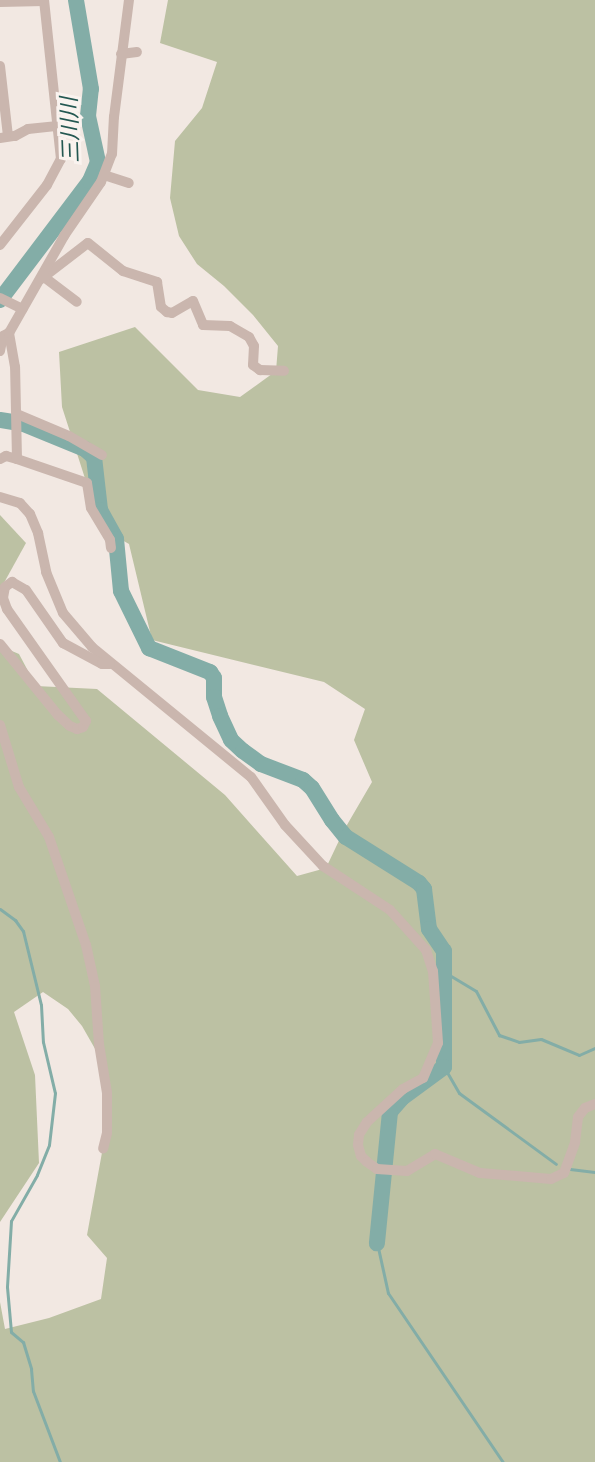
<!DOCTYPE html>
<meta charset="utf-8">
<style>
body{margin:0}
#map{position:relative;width:595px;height:1462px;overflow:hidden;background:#f2e8e2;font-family:Jost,"Noto Sans JP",sans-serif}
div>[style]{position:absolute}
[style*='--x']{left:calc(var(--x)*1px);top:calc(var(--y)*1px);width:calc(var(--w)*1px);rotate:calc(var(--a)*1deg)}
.green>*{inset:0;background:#bcc1a3}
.stream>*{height:3px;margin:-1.5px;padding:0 1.5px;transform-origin:1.5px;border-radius:1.5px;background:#83ada7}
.river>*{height:16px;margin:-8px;padding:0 8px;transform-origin:8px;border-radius:8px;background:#83ada7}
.minor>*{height:10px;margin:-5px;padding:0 5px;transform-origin:5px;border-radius:5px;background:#cab6ae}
span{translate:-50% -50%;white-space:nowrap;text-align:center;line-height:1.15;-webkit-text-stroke:6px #faf3ef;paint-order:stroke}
.water-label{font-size:22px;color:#245852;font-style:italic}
</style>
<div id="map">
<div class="green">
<i style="clip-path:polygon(168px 0,595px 0,595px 1462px,0 1462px,0 1302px,5px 1329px,49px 1318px,101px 1299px,107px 1258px,87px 1235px,109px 1114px,98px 1054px,82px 1026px,68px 1009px,43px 992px,14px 1012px,35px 1075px,39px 1163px,0 1222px,0 646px,19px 654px,36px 686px,97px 689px,225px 795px,297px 876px,326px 868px,344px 830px,372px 782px,354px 740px,365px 709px,324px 682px,152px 640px,129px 544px,101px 528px,62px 407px,59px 352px,135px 327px,198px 390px,240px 397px,276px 371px,278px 346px,253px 315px,224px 286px,197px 264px,179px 236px,170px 198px,175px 141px,202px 108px,217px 62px,160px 43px)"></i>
<i style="clip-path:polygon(0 515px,26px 543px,0 590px)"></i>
</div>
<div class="stream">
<i style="--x:0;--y:909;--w:19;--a:36"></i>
<i style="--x:15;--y:920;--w:14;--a:54"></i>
<i style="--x:23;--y:931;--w:76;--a:76.3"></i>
<i style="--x:41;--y:1005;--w:37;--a:87"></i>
<i style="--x:43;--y:1042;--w:52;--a:76.8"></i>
<i style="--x:55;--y:1093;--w:52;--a:96.6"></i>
<i style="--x:49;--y:1145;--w:32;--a:112"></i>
<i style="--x:37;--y:1175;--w:53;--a:119.5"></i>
<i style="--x:11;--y:1221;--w:66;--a:93.5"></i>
<i style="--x:7;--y:1287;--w:45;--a:84.9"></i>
<i style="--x:11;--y:1332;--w:16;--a:40"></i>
<i style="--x:23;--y:1342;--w:28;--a:73"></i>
<i style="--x:31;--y:1369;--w:22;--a:85"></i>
<i style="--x:33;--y:1391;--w:76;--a:69.2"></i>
<i style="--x:446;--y:973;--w:35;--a:31"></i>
<i style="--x:476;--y:991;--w:50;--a:62.4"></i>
<i style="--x:499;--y:1035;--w:21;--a:19"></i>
<i style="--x:519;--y:1042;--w:22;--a:-8"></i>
<i style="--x:541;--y:1039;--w:41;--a:22.8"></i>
<i style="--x:579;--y:1055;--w:17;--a:-24"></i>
<i style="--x:444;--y:1067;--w:30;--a:60"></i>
<i style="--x:459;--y:1093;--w:120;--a:36.2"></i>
<i style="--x:570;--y:1169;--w:25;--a:7"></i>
<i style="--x:377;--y:1243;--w:51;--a:77.6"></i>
<i style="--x:388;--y:1293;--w:204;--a:55.8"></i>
</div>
<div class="river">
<i style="--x:0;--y:300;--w:149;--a:-52.9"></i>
<i style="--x:90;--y:181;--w:21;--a:-67"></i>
<i style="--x:98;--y:162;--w:47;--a:-102.3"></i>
<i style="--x:88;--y:116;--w:27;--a:-84"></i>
<i style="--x:91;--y:89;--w:90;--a:-99.6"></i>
<i style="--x:0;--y:420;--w:24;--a:9"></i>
<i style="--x:24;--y:424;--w:66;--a:22.3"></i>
<i style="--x:85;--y:449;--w:12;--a:42"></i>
<i style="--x:94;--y:457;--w:53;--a:83.5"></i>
<i style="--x:100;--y:510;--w:33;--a:61"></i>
<i style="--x:116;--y:539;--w:52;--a:84.5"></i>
<i style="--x:121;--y:591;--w:64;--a:63.8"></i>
<i style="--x:149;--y:648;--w:66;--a:21.5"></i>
<i style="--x:210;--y:672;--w:7;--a:56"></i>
<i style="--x:214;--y:678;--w:19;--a:90"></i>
<i style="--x:214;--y:697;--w:20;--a:72"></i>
<i style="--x:220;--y:716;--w:26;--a:65"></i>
<i style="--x:231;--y:740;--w:16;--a:43"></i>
<i style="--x:243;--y:751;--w:22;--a:36"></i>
<i style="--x:261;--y:764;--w:45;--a:20.9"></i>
<i style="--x:303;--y:780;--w:12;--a:42"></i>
<i style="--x:312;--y:788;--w:38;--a:58"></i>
<i style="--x:332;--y:820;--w:22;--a:51"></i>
<i style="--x:346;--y:837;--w:86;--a:32.2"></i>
<i style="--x:419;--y:883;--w:8;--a:50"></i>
<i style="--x:424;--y:889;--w:40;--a:82.9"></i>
<i style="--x:429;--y:929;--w:27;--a:56"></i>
<i style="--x:444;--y:951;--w:116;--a:90"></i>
<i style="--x:444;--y:1067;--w:52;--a:143.6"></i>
<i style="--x:402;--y:1098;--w:18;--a:131"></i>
<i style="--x:390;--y:1112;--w:132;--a:95.7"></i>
</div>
<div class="minor">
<i style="--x:0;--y:2;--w:44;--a:-1.3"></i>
<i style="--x:121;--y:54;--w:16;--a:-7"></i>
<i style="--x:0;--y:66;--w:70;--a:83.5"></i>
<i style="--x:58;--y:129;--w:19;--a:-25"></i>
<i style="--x:0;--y:138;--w:15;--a:-8"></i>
<i style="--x:15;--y:136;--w:15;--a:-28"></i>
<i style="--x:28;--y:129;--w:30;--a:-6"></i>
<i style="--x:104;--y:175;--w:26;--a:18"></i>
<i style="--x:0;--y:245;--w:76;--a:-51.9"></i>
<i style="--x:47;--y:185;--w:30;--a:-62"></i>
<i style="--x:61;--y:159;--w:160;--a:-96.1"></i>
<i style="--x:44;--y:277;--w:41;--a:37.1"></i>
<i style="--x:41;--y:279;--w:59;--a:-37.5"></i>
<i style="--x:88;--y:243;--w:45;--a:38.7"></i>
<i style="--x:123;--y:271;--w:36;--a:18"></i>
<i style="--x:157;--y:282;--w:25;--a:81"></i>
<i style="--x:161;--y:307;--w:8;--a:40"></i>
<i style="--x:167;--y:312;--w:5;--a:11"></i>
<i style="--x:172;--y:313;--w:24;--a:-30"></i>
<i style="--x:193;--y:301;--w:26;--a:67"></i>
<i style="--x:203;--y:325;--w:27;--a:2"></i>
<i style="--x:230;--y:326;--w:22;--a:30"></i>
<i style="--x:249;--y:337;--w:10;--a:61"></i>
<i style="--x:254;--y:346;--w:19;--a:93"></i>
<i style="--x:253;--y:365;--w:9;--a:36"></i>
<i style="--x:260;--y:370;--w:24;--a:2"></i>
<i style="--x:0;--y:298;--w:25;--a:26"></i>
<i style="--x:0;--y:351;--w:15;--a:-79"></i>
<i style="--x:3;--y:336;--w:7;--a:-27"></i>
<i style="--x:17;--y:414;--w:56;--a:22.9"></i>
<i style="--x:69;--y:436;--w:38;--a:30"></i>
<i style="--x:0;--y:459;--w:7;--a:-27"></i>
<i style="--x:6;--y:456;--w:11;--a:15"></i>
<i style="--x:17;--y:459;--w:74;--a:18.9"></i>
<i style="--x:87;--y:483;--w:25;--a:81"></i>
<i style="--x:91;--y:508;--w:37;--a:59"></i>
<i style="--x:110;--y:540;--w:8;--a:83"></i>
<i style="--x:17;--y:459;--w:92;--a:-91.2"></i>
<i style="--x:15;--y:367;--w:35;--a:-100"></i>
<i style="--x:9;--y:333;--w:112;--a:-60.4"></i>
<i style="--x:64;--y:236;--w:65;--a:-55.6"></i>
<i style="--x:101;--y:182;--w:30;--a:-69"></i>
<i style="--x:112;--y:154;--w:37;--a:-87"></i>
<i style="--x:114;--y:117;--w:118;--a:-82.7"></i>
<i style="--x:0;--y:497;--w:21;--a:17"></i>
<i style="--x:20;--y:503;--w:15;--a:48"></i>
<i style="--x:30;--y:514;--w:21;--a:67"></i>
<i style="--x:38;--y:533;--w:40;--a:78"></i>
<i style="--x:46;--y:572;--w:44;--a:67.5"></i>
<i style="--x:63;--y:613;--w:45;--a:49.5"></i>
<i style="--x:92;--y:647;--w:205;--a:39.3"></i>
<i style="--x:251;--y:777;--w:59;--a:54.7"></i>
<i style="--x:285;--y:825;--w:56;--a:47.2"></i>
<i style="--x:323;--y:866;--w:80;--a:33.3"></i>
<i style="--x:390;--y:910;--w:54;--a:48"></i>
<i style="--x:426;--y:950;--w:22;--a:72"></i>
<i style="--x:433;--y:971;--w:72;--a:86"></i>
<i style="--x:438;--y:1043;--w:38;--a:113"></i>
<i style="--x:423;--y:1078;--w:23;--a:151"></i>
<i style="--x:403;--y:1089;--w:49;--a:137.5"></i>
<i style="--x:367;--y:1122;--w:15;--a:122"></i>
<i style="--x:359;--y:1135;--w:10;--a:96"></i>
<i style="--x:358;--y:1145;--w:11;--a:75"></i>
<i style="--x:361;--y:1156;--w:8;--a:45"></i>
<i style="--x:367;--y:1162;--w:12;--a:35"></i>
<i style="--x:377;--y:1169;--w:30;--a:4"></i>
<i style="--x:407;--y:1171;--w:33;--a:-31"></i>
<i style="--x:435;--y:1154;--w:49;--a:22.9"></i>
<i style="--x:480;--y:1173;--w:71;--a:4.8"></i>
<i style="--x:551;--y:1179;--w:14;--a:-25"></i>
<i style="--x:564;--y:1173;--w:33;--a:-70"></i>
<i style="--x:575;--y:1142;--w:25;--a:-83"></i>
<i style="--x:578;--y:1117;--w:11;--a:-52"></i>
<i style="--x:585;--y:1108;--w:11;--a:-22"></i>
<i style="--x:0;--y:644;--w:92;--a:50.8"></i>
<i style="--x:58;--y:715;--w:16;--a:43"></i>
<i style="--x:70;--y:726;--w:8;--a:23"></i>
<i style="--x:77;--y:729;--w:6;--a:-18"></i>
<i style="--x:83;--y:727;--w:7;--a:-63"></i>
<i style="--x:86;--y:721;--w:137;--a:-125.2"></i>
<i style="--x:7;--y:609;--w:12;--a:-110"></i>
<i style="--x:3;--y:598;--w:11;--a:-80"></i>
<i style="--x:5;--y:587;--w:9;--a:-36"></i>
<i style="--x:12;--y:582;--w:16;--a:30"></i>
<i style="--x:26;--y:590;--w:65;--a:55.1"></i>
<i style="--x:63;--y:643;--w:44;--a:28.3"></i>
<i style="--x:102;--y:664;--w:8;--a:0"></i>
<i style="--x:0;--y:725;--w:65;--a:73"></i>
<i style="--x:19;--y:787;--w:58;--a:59"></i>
<i style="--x:49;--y:837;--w:114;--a:71.1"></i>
<i style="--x:86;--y:945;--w:42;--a:77.6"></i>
<i style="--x:95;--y:986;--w:58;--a:86.1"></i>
<i style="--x:99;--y:1044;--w:50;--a:80.7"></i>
<i style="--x:107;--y:1093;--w:40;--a:90"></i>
<i style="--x:107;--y:1133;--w:16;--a:104"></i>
</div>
<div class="water-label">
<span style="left:70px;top:130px;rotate:-92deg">三川川</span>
</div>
</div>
